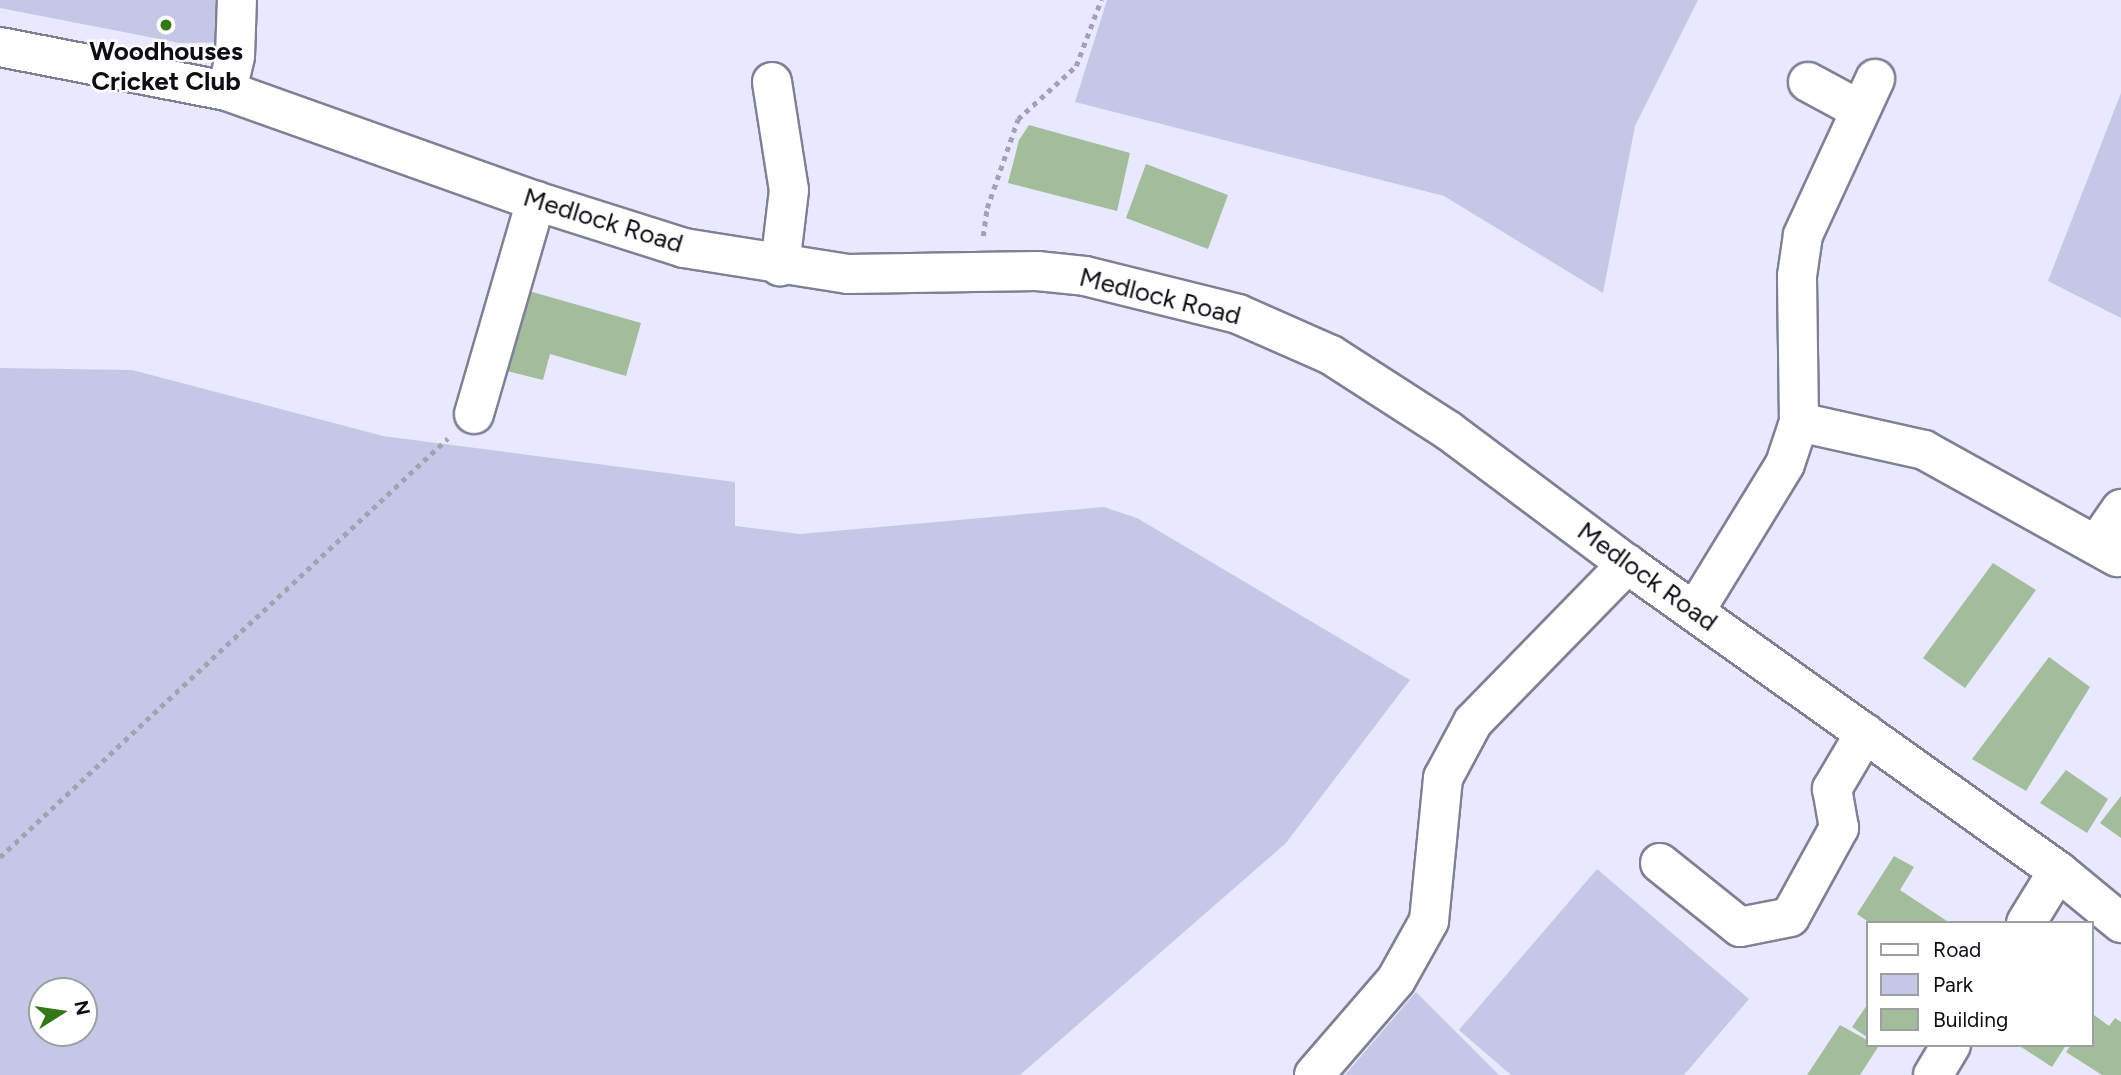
<!DOCTYPE html>
<style>
body{margin:0}
#map{position:relative;width:2121px;height:1075px;overflow:hidden;background:#e8e9fe;font-family:Figtree,sans-serif}
div>[style]{position:absolute}
[style*='--x']{left:calc(var(--x)*1px);top:calc(var(--y)*1px);width:calc(var(--w)*1px);rotate:calc(var(--a)*1deg)}
.green>*{inset:0;background:#c6c7e7}
.building>*{inset:0;background:#a3bc9c}
.path>*{height:4.5px;margin-top:-2.25px;transform-origin:0;background:repeating-linear-gradient(90deg,#a1a2b3 0 5px,transparent 0 10px)}
.roads{filter:drop-shadow(2px 0 #7f8094) drop-shadow(-2px 0 #7f8094) drop-shadow(0 2px #7f8094) drop-shadow(0 -2px #7f8094)}
.minor>*{height:38px;margin:-19px;padding:0 19px;transform-origin:19px;border-radius:19px;background:#fff}
.dots>*{width:19px;height:19px;translate:-50% -50%;box-sizing:border-box;border:4px solid #fff;border-radius:50%}
span{translate:-50% -50%;white-space:nowrap;text-align:center;line-height:1.15;-webkit-text-stroke:5px #fff;paint-order:stroke}
.poi-label{font-size:26px;color:#0d0e15;font-weight:700}
.street-label{font-size:26px;color:#0d0e15}
.legend{position:absolute;left:1866px;top:921px;width:228px;height:126px;box-sizing:border-box;background:#fff;border:2px solid #9e9fa1;margin:0;padding:9px 12px;list-style:none;font-size:21px;color:#0d0e15}
.legend li{display:flex;align-items:center;gap:14px;height:35px}
.legend b{width:35px;border:2px solid #9e9fa1}
.north{position:absolute;left:28px;top:977px;width:70px;height:70px;box-sizing:border-box;background:#fff;border:2px solid #9e9fa1;border-radius:50%;rotate:78deg;font-size:19px;font-weight:700;line-height:28px;text-align:center;color:#0d0e15}
.north::after{content:'';display:block;margin:auto;width:24px;height:32px;background:#337718;clip-path:polygon(50% 0,100% 100%,50% 72%,0 100%)}
</style>
<div id="map">
<div class="green">
<i style="clip-path:polygon(0 0,240px 0,244px 42px,180px 43px,0 8px)"></i>
<i style="clip-path:polygon(1107px 0,1698px 0,1635px 126px,1603px 293px,1444px 196px,1075px 102px)"></i>
<i style="clip-path:polygon(2121px 93px,2121px 318px,2048px 281px)"></i>
<i style="clip-path:polygon(evenodd,0 368px,132px 370px,383px 436px,735px 482px,735px 526px,800px 534px,1104px 507px,1137px 518px,1410px 680px,1286px 843px,1020px 1075px,0 1075px,0 368px,42px 991px,84px 991px,84px 1033px,42px 1033px,42px 991px)"></i>
<i style="clip-path:polygon(1597px 869px,1749px 999px,1684px 1075px,1511px 1075px,1459px 1030px)"></i>
<i style="clip-path:polygon(1416px 992px,1499px 1075px,1345px 1075px)"></i>
</div>
<div class="building">
<i style="clip-path:polygon(1029px 125px,1130px 153px,1117px 211px,1008px 183px,1019px 140px)"></i>
<i style="clip-path:polygon(1146px 164px,1228px 195px,1208px 249px,1126px 218px)"></i>
<i style="clip-path:polygon(529px 291px,641px 323px,626px 376px,550px 354px,543px 380px,507px 371px)"></i>
<i style="clip-path:polygon(1993px 563px,2036px 590px,1965px 688px,1923px 658px)"></i>
<i style="clip-path:polygon(2049px 657px,2090px 687px,2026px 791px,1972px 759px)"></i>
<i style="clip-path:polygon(2066px 770px,2108px 799px,2087px 833px,2040px 803px)"></i>
<i style="clip-path:polygon(2121px 796px,2121px 838px,2100px 823px)"></i>
<i style="clip-path:polygon(1894px 856px,1914px 867px,1900px 890px,1950px 923px,1870px 923px,1857px 914px)"></i>
<i style="clip-path:polygon(1867px 1005px,1867px 1037px,1852px 1027px)"></i>
<i style="clip-path:polygon(2094px 1015px,2109px 1026px,2115px 1018px,2121px 1022px,2121px 1075px,2102px 1075px,2066px 1052px,2071px 1045px,2091px 1045px)"></i>
<i style="clip-path:polygon(1840px 1025px,1867px 1040px,1867px 1045px,1878px 1047px,1860px 1075px,1807px 1075px)"></i>
<i style="clip-path:polygon(2018px 1045px,2066px 1045px,2052px 1067px)"></i>
</div>
<div class="path">
<i style="--x:983;--y:236;--w:28;--a:-82"></i>
<i style="--x:987;--y:208;--w:94;--a:-70.8"></i>
<i style="--x:1018;--y:119;--w:79;--a:-42.4"></i>
<i style="--x:1076;--y:66;--w:71;--a:-69.3"></i>
<i style="--x:0;--y:857;--w:613;--a:-43.08"></i>
</div>
<div class="roads">
<div class="minor">
<i style="--x:0;--y:47;--w:231;--a:11"></i>
<i style="--x:227;--y:91;--w:328;--a:19.6"></i>
<i style="--x:536;--y:201;--w:155;--a:17.6"></i>
<i style="--x:684;--y:248;--w:166;--a:9"></i>
<i style="--x:848;--y:274;--w:189;--a:-0.9"></i>
<i style="--x:1037;--y:271;--w:48;--a:5.9"></i>
<i style="--x:1085;--y:276;--w:158;--a:13.9"></i>
<i style="--x:1238;--y:314;--w:102;--a:23.8"></i>
<i style="--x:1331;--y:355;--w:140;--a:32.8"></i>
<i style="--x:1449;--y:431;--w:222;--a:36.8"></i>
<i style="--x:1627;--y:564;--w:529;--a:35.46"></i>
<i style="--x:2058;--y:871;--w:82;--a:39.5"></i>
<i style="--x:772;--y:82;--w:109;--a:81.1"></i>
<i style="--x:789;--y:190;--w:77;--a:96.8"></i>
<i style="--x:1808;--y:82;--w:59;--a:28.3"></i>
<i style="--x:227;--y:91;--w:36;--a:-77"></i>
<i style="--x:235;--y:56;--w:56;--a:-88"></i>
<i style="--x:474;--y:414;--w:222;--a:-73.8"></i>
<i style="--x:1799;--y:422;--w:128;--a:12.6"></i>
<i style="--x:1924;--y:450;--w:221;--a:29"></i>
<i style="--x:2096;--y:545;--w:44;--a:-55.2"></i>
<i style="--x:1695;--y:611;--w:172;--a:-58.5"></i>
<i style="--x:1785;--y:464;--w:44;--a:-71.6"></i>
<i style="--x:1799;--y:422;--w:146;--a:-90.8"></i>
<i style="--x:1797;--y:276;--w:41;--a:-81.7"></i>
<i style="--x:1803;--y:235;--w:172;--a:-65.2"></i>
<i style="--x:1660;--y:863;--w:102;--a:38.7"></i>
<i style="--x:1740;--y:927;--w:51;--a:-11.3"></i>
<i style="--x:1790;--y:917;--w:102;--a:-61.2"></i>
<i style="--x:1839;--y:828;--w:40;--a:-100"></i>
<i style="--x:1832;--y:789;--w:65;--a:-59.5"></i>
<i style="--x:2026;--y:923;--w:61;--a:-58.4"></i>
<i style="--x:1314;--y:1075;--w:125;--a:-49.2"></i>
<i style="--x:1396;--y:980;--w:68;--a:-60.8"></i>
<i style="--x:1429;--y:921;--w:144;--a:-84.4"></i>
<i style="--x:1443;--y:778;--w:64;--a:-61.8"></i>
<i style="--x:1473;--y:722;--w:221;--a:-45.7"></i>
<i style="--x:1933;--y:1075;--w:35;--a:-59"></i>
</div>
</div>
<div class="dots">
<i style="left:166px;top:25px;background:#337718"></i>
</div>
<div class="poi-label">
<span style="left:166px;top:67px">Woodhouses<br>Cricket Club</span>
</div>
<div class="street-label">
<span style="left:603px;top:221px;rotate:17deg">Medlock Road</span>
<span style="left:1160px;top:297px;rotate:14deg">Medlock Road</span>
<span style="left:1647px;top:577px;rotate:36deg">Medlock Road</span>
</div>
<ul class="legend">
<li><b style="height:9px;background:#fff"></b>Road</li>
<li><b style="height:19px;background:#c6c7e7"></b>Park</li>
<li><b style="height:19px;background:#a3bc9c"></b>Building</li>
</ul>
<div class="north">N</div>
</div>
